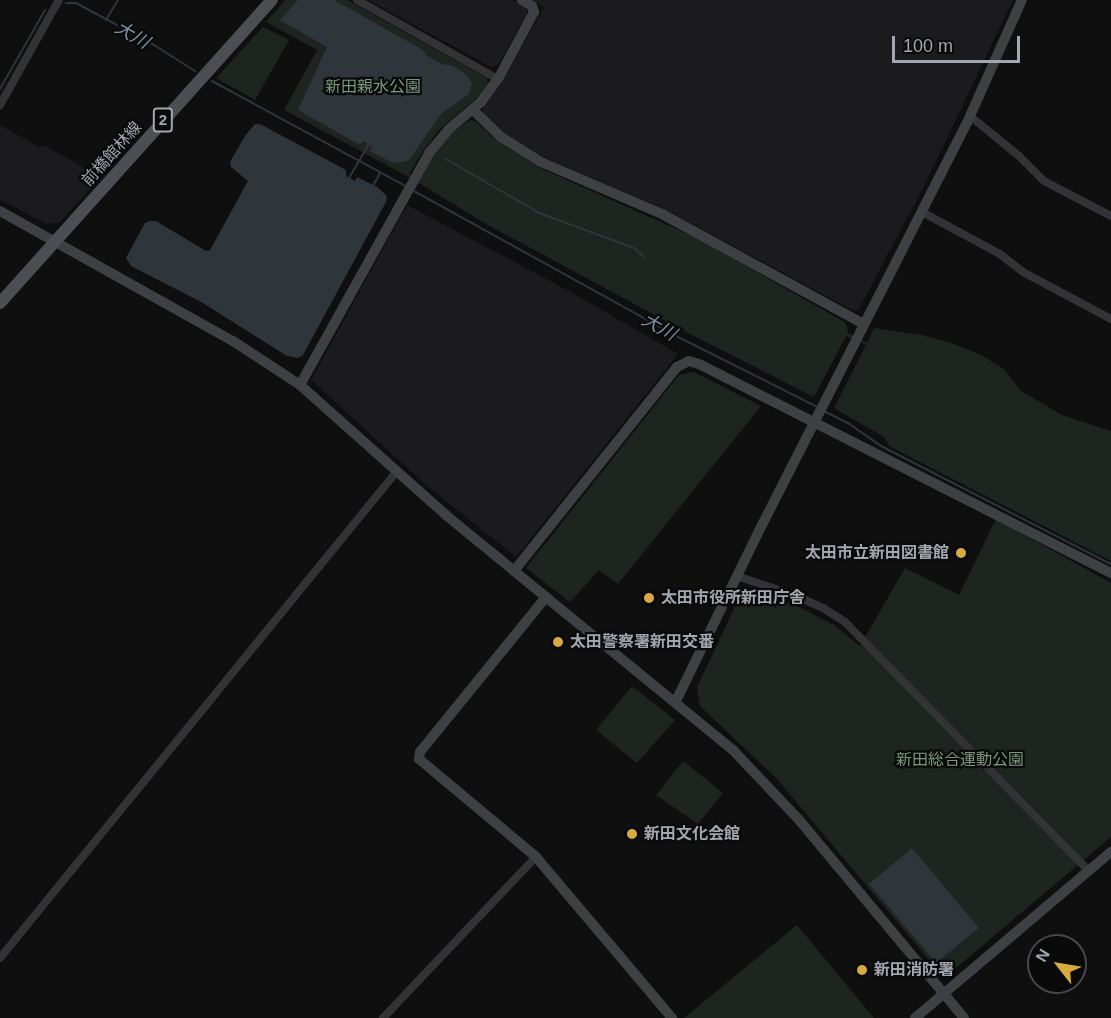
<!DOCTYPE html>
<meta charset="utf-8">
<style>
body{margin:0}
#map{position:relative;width:1111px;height:1018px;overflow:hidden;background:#0f0f10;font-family:Arial,"Noto Sans JP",sans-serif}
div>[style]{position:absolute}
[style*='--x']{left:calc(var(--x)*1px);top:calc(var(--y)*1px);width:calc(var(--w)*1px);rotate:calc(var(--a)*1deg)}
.built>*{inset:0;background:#1b1b1d}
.green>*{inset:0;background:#1e241f}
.water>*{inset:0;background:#2e353b}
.stream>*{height:2px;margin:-1px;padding:0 1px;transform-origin:1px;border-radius:1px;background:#2e353b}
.street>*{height:8px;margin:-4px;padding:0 4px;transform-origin:4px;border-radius:4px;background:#333337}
.secondary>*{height:10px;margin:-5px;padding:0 5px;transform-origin:5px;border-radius:5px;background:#3f4044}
.primary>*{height:12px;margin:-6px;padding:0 6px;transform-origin:6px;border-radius:6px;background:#4d4e53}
.dots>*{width:16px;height:16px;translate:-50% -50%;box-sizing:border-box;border:3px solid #0a0a0b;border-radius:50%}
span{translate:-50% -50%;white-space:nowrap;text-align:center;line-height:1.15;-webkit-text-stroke:4.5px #0a0a0b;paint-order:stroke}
.shield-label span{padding:2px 4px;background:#0a0a0b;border:2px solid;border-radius:4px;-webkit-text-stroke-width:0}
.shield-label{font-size:15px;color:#a2a6af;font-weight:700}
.park-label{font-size:16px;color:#7b987e}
.street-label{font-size:16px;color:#a2a6af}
.poi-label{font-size:16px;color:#a2a6af;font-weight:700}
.right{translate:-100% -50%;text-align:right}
.left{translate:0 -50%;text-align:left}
.water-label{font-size:18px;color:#7c91a7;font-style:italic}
.north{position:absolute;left:1027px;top:934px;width:60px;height:60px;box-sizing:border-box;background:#0a0a0b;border:2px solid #47484d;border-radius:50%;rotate:301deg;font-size:16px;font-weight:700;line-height:24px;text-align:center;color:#a2a6af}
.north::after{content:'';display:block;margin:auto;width:21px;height:27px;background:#d9ab3e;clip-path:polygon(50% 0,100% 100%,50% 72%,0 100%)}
.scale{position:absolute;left:892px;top:36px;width:128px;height:27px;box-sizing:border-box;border:3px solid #a2a6af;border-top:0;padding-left:8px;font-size:18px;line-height:21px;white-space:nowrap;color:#a2a6af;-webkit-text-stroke:4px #0a0a0b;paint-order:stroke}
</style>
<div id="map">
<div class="built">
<i style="clip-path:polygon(368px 0,513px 0,526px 7px,527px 14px,498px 65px,491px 67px)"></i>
<i style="clip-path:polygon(532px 0,1013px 0,923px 188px,859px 309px,854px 311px,664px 209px,541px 156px,512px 139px,482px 115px,483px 107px,501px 84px,544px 7px)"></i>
<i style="clip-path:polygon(0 125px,39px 147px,45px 146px,101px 177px,60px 222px,46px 224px,0 199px)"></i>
<i style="clip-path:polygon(407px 205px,571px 292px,678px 354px,516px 557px,426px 485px,311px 380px)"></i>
</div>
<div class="green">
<i style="clip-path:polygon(285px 0,347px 0,487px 78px,488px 84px,479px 96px,439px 130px,423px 151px,409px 174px,418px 180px,438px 148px,455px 130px,470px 120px,475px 121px,495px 139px,540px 168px,701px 240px,846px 323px,848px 333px,867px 343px,874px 328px,922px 335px,952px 343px,983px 356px,1005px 370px,1021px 391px,1062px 415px,1111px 431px,1111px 561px,889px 446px,884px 437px,834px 408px,866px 345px,846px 336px,814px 397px,688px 333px,488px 225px,407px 176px,284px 110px,317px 50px,266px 22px)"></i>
<i style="clip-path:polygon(263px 27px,289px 40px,255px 100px,216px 78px)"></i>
<i style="clip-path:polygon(694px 372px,761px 406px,618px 584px,599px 570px,570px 602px,526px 568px,679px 375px)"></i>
<i style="clip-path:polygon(996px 519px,1111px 583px,1111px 837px,950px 973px,940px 973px,777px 779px,700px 706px,697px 687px,744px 588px,799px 607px,834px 625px,860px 646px,905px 568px,959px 595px)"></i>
<i style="clip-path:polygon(632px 686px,675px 720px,637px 763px,596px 730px)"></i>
<i style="clip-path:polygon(683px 761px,723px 793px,698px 824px,656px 795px)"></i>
<i style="clip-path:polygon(797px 925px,874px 1018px,684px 1018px)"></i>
</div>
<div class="water">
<i style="clip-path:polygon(298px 0,334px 0,423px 50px,426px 55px,442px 64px,453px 66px,466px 74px,472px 84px,469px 94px,441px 114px,409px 160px,398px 163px,389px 161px,370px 151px,372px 147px,368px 144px,363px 141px,360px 145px,298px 110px,327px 47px,280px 20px)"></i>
<i style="clip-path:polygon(255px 124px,260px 124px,346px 170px,346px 176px,355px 181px,357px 177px,377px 187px,386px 195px,387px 200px,303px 355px,298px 358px,287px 356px,203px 303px,131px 266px,126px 258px,145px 223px,150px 221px,156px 221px,206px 251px,210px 250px,248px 181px,231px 167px,230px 162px,245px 136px)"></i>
<i style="clip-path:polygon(912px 848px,979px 928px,936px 963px,869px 884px)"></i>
</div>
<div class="stream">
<i style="--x:66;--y:3;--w:10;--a:0"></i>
<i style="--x:76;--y:3;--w:89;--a:28.3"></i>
<i style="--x:154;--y:45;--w:49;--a:32.4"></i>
<i style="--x:106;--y:20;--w:23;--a:-59"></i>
<i style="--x:212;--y:81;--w:222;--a:28.5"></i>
<i style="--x:0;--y:89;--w:91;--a:-60.3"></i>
<i style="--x:446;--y:159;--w:108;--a:30.1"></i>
<i style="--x:539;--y:213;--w:101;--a:20.2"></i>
<i style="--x:634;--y:248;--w:13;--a:42"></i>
<i style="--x:349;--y:178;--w:42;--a:-59.7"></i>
<i style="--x:373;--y:186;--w:15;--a:-62"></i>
<i style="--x:412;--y:190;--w:311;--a:28.9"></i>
<i style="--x:684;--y:340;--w:149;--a:26.7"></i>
<i style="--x:824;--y:411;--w:27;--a:27"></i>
<i style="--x:848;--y:423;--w:40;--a:34.9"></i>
<i style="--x:881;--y:446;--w:259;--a:27.2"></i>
</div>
<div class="street">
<i style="--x:357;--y:0;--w:162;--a:29.3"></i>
<i style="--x:0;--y:105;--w:120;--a:-60.7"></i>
<i style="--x:970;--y:116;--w:63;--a:39.2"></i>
<i style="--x:1019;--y:156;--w:35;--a:45"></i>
<i style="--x:1044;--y:181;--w:76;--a:27.6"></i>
<i style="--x:922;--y:212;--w:89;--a:28.3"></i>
<i style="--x:1000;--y:254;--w:29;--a:38"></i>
<i style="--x:1023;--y:272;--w:100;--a:28.1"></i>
<i style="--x:737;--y:576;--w:65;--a:18.7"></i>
<i style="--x:799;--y:597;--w:26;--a:25"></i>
<i style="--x:823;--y:608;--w:26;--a:32"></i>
<i style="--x:845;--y:622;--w:349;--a:45.6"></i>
<i style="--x:0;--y:958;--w:628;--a:-50.81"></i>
<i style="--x:383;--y:1018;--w:222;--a:-46.5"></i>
</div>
<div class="secondary">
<i style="--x:473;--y:110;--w:39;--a:44"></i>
<i style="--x:501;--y:137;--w:47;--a:32"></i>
<i style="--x:541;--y:162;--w:132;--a:23.3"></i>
<i style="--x:662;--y:214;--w:230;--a:28.6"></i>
<i style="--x:0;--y:211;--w:267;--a:29.2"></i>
<i style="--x:233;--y:341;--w:80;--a:33.3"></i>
<i style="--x:300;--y:385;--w:197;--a:41.7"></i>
<i style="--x:447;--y:516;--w:368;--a:39.3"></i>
<i style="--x:732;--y:749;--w:99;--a:46.6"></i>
<i style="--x:800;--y:821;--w:256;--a:50.2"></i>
<i style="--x:300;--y:385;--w:265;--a:-60.9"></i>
<i style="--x:429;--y:153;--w:31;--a:-50"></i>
<i style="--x:449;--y:129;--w:42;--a:-40.2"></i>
<i style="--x:481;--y:102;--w:29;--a:-54"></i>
<i style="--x:498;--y:79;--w:76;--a:-61.8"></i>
<i style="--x:534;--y:12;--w:6;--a:-108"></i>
<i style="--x:532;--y:6;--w:12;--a:-149"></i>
<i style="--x:514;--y:571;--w:261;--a:-51.4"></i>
<i style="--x:677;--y:367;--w:13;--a:-27"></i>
<i style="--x:689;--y:361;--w:10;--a:17"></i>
<i style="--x:699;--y:364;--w:462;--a:26.9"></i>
<i style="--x:546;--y:597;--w:200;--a:129.1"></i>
<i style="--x:420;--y:752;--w:7;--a:98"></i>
<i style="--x:419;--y:759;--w:153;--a:39.9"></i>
<i style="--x:536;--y:857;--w:211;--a:49.8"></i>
<i style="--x:676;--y:701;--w:196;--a:-64"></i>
<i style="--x:762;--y:525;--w:459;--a:-63"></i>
<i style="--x:970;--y:116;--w:127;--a:-65.9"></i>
<i style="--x:915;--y:1018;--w:257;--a:-40.3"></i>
</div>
<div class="primary">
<i style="--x:0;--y:303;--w:407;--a:-48.1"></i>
</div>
<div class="dots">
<i style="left:961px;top:553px;background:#d9ab3e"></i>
<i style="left:649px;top:598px;background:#d9ab3e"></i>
<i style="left:558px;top:642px;background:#d9ab3e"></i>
<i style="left:632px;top:834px;background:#d9ab3e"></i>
<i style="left:862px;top:970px;background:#d9ab3e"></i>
</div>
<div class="shield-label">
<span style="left:163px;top:120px">2</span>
</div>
<div class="park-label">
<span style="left:373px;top:87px">新田親水公園</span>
<span style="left:960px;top:760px">新田総合運動公園</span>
</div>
<div class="street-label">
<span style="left:112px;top:154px;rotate:-48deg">前橋館林線</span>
</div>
<div class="poi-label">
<span class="right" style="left:949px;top:553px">太田市立新田図書館</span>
<span class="left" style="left:661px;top:598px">太田市役所新田庁舎</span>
<span class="left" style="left:570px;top:642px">太田警察署新田交番</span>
<span class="left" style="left:644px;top:834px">新田文化会館</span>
<span class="left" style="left:874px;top:970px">新田消防署</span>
</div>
<div class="water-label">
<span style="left:132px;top:35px;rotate:30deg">大川</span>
<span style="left:659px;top:327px;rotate:29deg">大川</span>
</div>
<div class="north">N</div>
<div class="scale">100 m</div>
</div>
